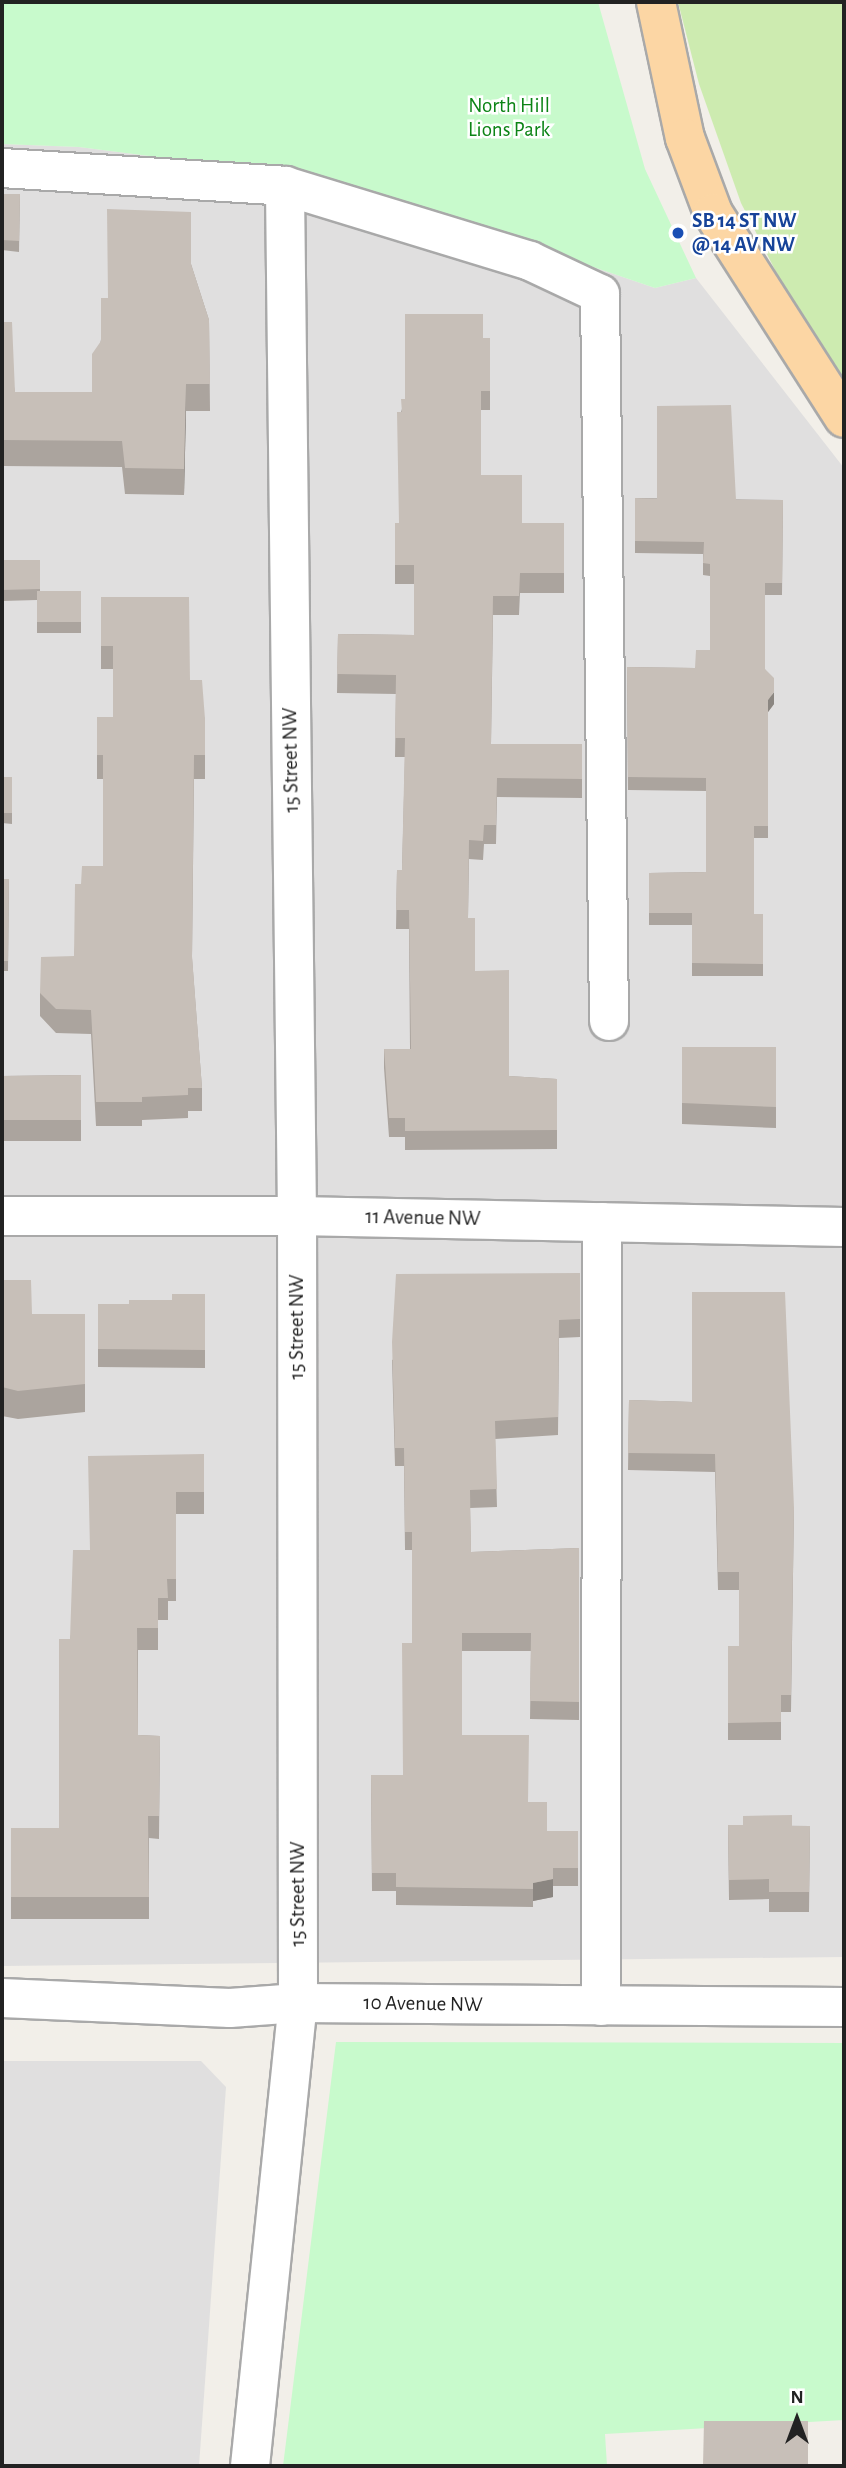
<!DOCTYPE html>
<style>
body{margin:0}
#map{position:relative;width:846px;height:2468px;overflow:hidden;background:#f2efe9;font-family:"Alegreya Sans",sans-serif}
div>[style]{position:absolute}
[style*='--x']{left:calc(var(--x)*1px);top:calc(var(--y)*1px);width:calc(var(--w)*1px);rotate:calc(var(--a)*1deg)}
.residential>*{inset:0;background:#e0dfdf}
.grass>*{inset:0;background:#cdebb0}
.park>*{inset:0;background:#c8facc}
.roads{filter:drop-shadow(2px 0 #a9a9a9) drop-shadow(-2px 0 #a9a9a9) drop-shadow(0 2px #a9a9a9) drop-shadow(0 -2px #a9a9a9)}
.minor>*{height:38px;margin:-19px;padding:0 19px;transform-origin:19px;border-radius:19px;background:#fff}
.major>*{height:38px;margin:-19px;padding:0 19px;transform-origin:19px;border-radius:19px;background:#fcd6a4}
.wall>*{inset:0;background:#aba49e}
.shaded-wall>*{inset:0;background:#8b8681}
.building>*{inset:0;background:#c7bfb8}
.dots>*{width:19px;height:19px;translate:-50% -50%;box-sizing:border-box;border:4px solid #fff;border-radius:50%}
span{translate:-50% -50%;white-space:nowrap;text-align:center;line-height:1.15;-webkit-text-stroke:5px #fff;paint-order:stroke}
.park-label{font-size:21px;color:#0c8416}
.transit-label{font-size:21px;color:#164399;font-weight:700}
.left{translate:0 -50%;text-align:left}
.street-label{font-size:21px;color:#222}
.frame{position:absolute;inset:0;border:4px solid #222;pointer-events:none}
.north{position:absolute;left:762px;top:2384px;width:70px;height:70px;-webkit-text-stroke:5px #fff;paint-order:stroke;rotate:0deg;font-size:19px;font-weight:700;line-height:28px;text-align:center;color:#222}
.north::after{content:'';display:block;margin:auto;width:24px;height:32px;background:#222;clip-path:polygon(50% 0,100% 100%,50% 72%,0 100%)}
</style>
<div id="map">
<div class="residential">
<i style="clip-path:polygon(2px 144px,79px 147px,204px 163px,561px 256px,655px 288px,696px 278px,844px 468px,844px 1957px,2px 1966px)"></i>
<i style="clip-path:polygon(2px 2061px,201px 2061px,226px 2087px,199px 2466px,2px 2466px)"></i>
</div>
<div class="grass">
<i style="clip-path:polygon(678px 2px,844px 2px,844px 380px,804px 327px,741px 203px,699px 84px)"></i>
</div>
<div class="park">
<i style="clip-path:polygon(2px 2px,598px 2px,645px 169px,696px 278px,655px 288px,561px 256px,204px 163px,79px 147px,2px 144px)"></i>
<i style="clip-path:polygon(336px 2042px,844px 2043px,844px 2420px,605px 2434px,607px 2466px,283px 2466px)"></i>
</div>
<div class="roads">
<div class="minor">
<i style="--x:2;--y:168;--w:284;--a:3.6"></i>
<i style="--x:285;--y:186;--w:256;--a:17"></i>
<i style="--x:530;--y:261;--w:77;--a:25.2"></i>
<i style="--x:600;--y:294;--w:727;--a:89.29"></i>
<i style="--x:2;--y:1216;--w:295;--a:0"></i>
<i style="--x:297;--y:1216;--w:547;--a:1.15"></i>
<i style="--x:2;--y:1998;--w:228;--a:2.5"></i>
<i style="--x:230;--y:2008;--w:68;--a:-4.2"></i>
<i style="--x:298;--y:2003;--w:546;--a:0.42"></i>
<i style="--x:601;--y:2006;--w:784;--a:-89.93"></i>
<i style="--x:250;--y:2466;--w:465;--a:-84.1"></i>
<i style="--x:298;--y:2003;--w:787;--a:-90.07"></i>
<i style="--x:297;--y:1216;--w:1030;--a:-90.67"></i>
</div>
<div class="major">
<i style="--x:656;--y:2;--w:139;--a:78"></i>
<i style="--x:685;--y:138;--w:80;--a:69.5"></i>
<i style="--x:713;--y:213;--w:243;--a:57.4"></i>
</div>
</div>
<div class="wall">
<i style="clip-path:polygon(2px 194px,20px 194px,19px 252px,2px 250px)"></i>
<i style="clip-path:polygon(191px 264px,209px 320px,210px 411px,186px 411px,184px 495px,125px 494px,122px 467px,2px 466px,2px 322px,15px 392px,92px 392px,108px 298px)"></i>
<i style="clip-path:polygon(483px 338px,490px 338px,490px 410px,481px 410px,481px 475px,522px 523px,564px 523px,564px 593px,520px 593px,519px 615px,493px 615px,491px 744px,582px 744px,582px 798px,497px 797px,496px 844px,484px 844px,483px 860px,469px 859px,468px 918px,475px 971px,509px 1076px,557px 1079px,557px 1149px,405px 1150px,405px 1137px,389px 1137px,384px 1068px,384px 1049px,410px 1049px,409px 929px,396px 929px,397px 870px,402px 870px,405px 757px,395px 757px,396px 694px,337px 693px,338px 634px,414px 635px,414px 584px,395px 584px,395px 523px,399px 523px,401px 412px,405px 399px)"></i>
<i style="clip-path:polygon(635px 498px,783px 500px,782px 595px,765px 595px,765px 669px,774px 704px,768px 712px,768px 838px,754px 838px,754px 914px,763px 914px,763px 976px,692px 976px,692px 925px,649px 925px,649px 873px,706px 872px,706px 791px,628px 790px,627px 667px,695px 668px,710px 650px,710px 576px,703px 575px,703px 554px,635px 553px)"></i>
<i style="clip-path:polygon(2px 560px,40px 560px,40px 591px,81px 591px,81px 633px,37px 633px,37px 600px,2px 601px)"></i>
<i style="clip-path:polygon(101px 597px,190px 680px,205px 719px,205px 779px,194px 779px,192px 958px,202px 1088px,202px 1111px,188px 1111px,188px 1118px,142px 1120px,142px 1126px,96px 1126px,91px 1034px,56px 1033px,40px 1016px,40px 993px,74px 956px,81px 884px,103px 866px,103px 779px,97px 779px,97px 717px,113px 717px,113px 669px,101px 669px)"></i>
<i style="clip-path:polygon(2px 777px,12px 777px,12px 824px,2px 823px)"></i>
<i style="clip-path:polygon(2px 879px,9px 879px,8px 971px,2px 971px)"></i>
<i style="clip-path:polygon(682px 1047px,776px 1047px,776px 1128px,682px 1124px)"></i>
<i style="clip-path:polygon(81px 1075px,81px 1141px,2px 1141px,2px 1076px)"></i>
<i style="clip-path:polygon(580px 1273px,580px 1337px,559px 1338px,558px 1435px,495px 1439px,497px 1507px,470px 1508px,471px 1552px,579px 1548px,579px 1720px,530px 1719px,531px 1651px,462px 1651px,462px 1735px,528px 1802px,547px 1831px,578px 1831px,578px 1886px,553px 1886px,553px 1897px,533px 1901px,533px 1907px,396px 1905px,396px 1891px,372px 1891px,371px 1775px,403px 1775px,412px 1643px,412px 1550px,405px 1550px,404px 1466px,395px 1466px,392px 1360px)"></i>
<i style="clip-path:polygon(2px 1280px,32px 1314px,85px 1314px,85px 1412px,18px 1419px,2px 1416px)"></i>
<i style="clip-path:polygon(205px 1294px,205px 1368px,98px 1367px,98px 1304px,129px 1304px,172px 1300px)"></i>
<i style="clip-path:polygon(629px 1400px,692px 1402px,794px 1508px,791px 1712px,781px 1712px,781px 1740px,728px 1740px,728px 1646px,739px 1646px,739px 1590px,718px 1590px,715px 1472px,628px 1470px)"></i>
<i style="clip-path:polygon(204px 1454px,204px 1514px,176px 1514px,176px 1601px,168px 1601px,168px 1620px,158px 1620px,158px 1650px,138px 1650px,138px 1735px,160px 1736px,159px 1839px,149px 1838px,149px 1919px,11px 1919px,11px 1828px,59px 1828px,70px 1639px,90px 1550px)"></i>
<i style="clip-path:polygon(728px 1825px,810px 1826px,809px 1912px,769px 1912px,769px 1899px,729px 1900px)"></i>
</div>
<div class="shaded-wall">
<i style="clip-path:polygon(186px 384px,186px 411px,184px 495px,184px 469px)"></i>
<i style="clip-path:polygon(774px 692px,774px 704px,768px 712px,768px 700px)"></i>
<i style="clip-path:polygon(553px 1879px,553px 1897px,533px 1901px,533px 1883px)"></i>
</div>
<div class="building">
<i style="clip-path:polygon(2px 194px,20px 194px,19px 241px,2px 240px)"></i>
<i style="clip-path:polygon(107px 209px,191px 212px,191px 264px,209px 320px,210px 384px,186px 384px,184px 469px,125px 468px,122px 441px,2px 440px,2px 392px,92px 392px,92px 354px,101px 341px,101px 298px,108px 298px)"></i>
<i style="clip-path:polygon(405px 314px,483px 314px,483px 338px,490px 338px,490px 391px,481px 391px,481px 475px,522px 475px,522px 523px,564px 523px,564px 573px,520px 573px,519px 596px,493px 596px,491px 744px,582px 744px,582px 779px,497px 778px,496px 825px,484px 825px,483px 841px,469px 840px,468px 918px,475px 918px,475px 971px,509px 970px,509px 1076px,557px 1079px,557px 1130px,405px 1131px,405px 1118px,389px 1118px,384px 1049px,411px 1049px,409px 910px,396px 910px,397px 870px,402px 870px,405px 738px,395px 738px,396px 675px,337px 674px,338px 634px,414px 635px,414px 565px,395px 565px,395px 523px,399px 523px,397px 412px,402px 412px,401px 399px,405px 399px)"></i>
<i style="clip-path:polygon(2px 322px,12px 322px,15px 392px,2px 392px,2px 395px)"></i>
<i style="clip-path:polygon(731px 405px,736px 500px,783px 500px,782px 583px,765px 583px,765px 669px,774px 678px,774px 692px,768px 700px,768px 826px,754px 826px,754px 914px,763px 914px,763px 964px,692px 963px,692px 913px,649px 913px,649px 873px,706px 872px,706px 778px,628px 777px,627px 667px,695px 668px,696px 650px,710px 650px,710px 564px,703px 563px,704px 542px,635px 541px,635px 498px,657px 499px,657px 406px)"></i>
<i style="clip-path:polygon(2px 560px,40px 560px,40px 589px,2px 590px)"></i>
<i style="clip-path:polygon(37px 591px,81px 591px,81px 622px,37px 622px)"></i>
<i style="clip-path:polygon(101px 597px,189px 597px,190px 680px,202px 680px,205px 719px,205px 755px,194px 755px,192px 956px,202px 1088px,188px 1088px,188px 1095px,142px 1097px,142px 1102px,96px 1102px,91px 1010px,56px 1009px,40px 993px,41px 957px,74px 956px,75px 884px,81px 884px,82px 866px,103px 866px,103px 755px,97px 755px,97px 717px,113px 717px,113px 646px,101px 646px)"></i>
<i style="clip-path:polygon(2px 777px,12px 777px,12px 813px,2px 813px)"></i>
<i style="clip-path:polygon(2px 879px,9px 879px,8px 961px,2px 961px)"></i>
<i style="clip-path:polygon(682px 1047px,776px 1047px,776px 1107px,682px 1103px)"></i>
<i style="clip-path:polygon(81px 1075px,81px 1120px,2px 1120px,2px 1076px)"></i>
<i style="clip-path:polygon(580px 1273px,580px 1319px,559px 1320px,558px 1417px,495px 1421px,497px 1489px,470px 1490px,471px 1552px,579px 1548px,579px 1702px,530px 1701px,531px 1633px,462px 1633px,462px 1735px,529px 1735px,528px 1802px,547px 1802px,547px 1831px,578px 1831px,578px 1868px,553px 1868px,553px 1879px,533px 1883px,533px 1889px,396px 1887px,396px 1873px,372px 1873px,371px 1775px,403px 1775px,402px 1643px,412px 1643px,412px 1532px,405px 1532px,404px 1448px,395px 1448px,392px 1342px,396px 1274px)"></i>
<i style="clip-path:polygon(2px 1280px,31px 1280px,32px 1314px,85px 1314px,85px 1384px,18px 1391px,2px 1387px)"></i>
<i style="clip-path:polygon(692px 1292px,785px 1292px,794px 1508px,791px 1695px,781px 1695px,781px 1722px,728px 1723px,728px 1646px,739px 1646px,739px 1572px,718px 1572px,715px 1454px,628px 1453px,629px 1400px,692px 1402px)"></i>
<i style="clip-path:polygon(172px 1294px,205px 1294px,205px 1350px,98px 1349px,98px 1304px,129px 1304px,129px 1300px,172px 1300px)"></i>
<i style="clip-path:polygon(204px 1454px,204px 1492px,176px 1492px,176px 1579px,167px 1579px,168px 1598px,158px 1598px,158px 1628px,137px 1628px,138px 1735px,160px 1736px,159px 1816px,148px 1816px,149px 1897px,11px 1897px,11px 1828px,59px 1828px,59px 1639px,70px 1639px,73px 1550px,90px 1550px,88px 1456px)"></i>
<i style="clip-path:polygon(792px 1815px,792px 1826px,810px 1826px,809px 1892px,769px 1892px,769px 1879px,729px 1880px,728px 1825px,743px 1825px,743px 1816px)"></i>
<i style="clip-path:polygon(704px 2421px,808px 2421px,808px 2466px,703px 2466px)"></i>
</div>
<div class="dots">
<i style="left:678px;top:233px;background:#1a4fb4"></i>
</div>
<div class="park-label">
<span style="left:509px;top:118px">North Hill<br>Lions Park</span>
</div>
<div class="transit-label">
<span class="left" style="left:692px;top:233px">SB 14 ST NW<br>@ 14 AV NW</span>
</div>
<div class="street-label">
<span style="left:291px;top:760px;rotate:-91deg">15 Street NW</span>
<span style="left:423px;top:1218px;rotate:1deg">11 Avenue NW</span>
<span style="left:297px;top:1327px;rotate:-90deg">15 Street NW</span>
<span style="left:298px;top:1894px;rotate:-90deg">15 Street NW</span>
<span style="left:423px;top:2004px;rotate:1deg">10 Avenue NW</span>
</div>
<div class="frame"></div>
<div class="north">N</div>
</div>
